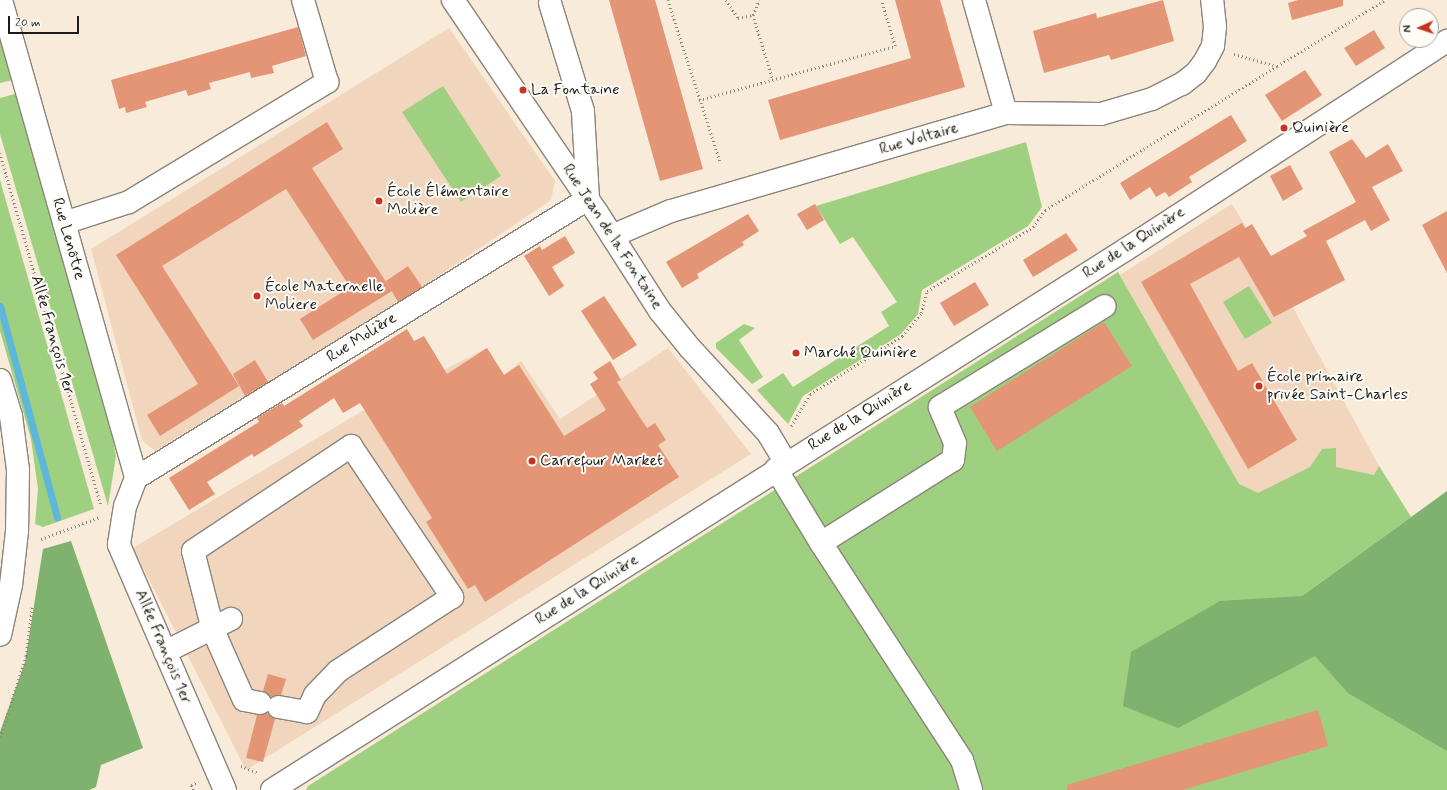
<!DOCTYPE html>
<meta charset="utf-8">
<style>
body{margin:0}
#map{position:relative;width:1447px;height:790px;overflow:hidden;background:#f8ebd9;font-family:Mynerve,sans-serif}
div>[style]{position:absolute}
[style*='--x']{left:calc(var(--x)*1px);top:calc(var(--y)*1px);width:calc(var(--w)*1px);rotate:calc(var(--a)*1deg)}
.built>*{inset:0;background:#f2d5bd}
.green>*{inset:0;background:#9ed07f}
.forest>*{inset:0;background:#7eb26e}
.stream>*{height:7px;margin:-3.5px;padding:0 3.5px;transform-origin:3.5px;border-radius:3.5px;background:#5eb6db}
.building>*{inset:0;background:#e39575}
.path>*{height:2.5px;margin-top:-1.25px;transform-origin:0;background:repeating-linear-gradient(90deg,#8a847a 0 1px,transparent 0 4px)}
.roads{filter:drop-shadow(1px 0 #8a847a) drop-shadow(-1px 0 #8a847a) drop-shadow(0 1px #8a847a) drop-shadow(0 -1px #8a847a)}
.minor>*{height:22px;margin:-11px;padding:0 11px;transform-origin:11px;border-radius:11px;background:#fff}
.major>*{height:22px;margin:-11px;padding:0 11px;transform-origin:11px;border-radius:11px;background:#fff}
.dots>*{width:11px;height:11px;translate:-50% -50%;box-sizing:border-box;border:2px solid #fdfcf7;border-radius:50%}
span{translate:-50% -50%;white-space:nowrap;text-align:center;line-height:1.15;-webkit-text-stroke:4px #fdfcf7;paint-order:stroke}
.poi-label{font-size:16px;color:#1c1c1c}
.left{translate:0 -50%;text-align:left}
.street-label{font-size:16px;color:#1c1c1c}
.north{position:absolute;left:1399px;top:8px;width:40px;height:40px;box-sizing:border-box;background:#fdfcf7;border:1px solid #a3a29f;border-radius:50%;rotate:267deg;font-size:11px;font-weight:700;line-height:16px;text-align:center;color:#1c1c1c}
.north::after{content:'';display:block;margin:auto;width:14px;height:18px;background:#c8321e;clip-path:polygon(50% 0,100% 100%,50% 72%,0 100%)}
.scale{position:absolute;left:8px;top:16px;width:71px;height:18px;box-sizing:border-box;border:2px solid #1c1c1c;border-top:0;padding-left:5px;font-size:12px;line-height:14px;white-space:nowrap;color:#1c1c1c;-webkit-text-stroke:3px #fdfcf7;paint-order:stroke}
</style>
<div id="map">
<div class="built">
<i style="clip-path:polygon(449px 28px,555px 181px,551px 200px,422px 287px,155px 451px,142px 440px,91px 249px)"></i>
<i style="clip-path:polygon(1232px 204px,1272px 269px,1379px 466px,1411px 517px,1296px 586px,1120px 275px)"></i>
<i style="clip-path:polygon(487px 348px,504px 375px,521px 361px,560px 419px,668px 348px,751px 454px,246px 770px,133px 548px,359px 413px)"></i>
</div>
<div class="green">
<i style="clip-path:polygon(0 18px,17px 79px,0 83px)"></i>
<i style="clip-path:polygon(443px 86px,501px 176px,461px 202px,402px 112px)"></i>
<i style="clip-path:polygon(22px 92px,101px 379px,116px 456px,108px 506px,0 134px,0 98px)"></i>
<i style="clip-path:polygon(1026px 142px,1042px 207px,1028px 226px,922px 290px,918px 314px,901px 334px,803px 396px,788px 424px,757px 390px,783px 373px,793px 387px,889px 326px,881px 312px,897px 302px,853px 237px,840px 244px,816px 206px)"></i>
<i style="clip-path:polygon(0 180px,94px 509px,43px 527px,35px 524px,38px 489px,31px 439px,0 331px)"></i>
<i style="clip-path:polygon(1118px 272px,1239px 484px,1258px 493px,1310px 467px,1322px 449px,1336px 448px,1336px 467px,1374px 475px,1379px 466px,1411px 517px,1302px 596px,1447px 751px,1447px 790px,306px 790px,308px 786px)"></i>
<i style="clip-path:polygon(1249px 286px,1272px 323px,1245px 339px,1223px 302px)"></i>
<i style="clip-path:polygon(744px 324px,755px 328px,739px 340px,763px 377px,752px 384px,716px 348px,716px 343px)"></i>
</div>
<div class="forest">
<i style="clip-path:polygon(1447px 491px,1447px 751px,1348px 693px,1315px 656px,1178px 728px,1123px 706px,1131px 652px,1220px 601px,1302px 596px)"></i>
<i style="clip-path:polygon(71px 541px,143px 748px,101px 765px,96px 787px,89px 790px,0 790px,0 732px,25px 662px,43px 549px)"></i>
</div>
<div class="stream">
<i style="--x:0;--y:306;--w:219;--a:74.9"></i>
</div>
<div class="building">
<i style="clip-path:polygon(609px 0,655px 0,703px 169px,660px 181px)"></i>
<i style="clip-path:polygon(895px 0,940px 0,965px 87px,780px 140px,768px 100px,911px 58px)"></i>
<i style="clip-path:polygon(1163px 0,1174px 41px,1111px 60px,1109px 55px,1044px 73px,1033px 31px,1096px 13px,1097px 18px)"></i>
<i style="clip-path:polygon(1298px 0,1343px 0,1343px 6px,1292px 20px,1288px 3px)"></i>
<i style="clip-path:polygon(298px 27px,306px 56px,272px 66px,274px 73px,251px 78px,250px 72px,209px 83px,211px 89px,188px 96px,186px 90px,145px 102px,147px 107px,126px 113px,125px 107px,119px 109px,111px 80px)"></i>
<i style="clip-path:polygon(1374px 30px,1385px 48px,1356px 66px,1344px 48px)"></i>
<i style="clip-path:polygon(1305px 70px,1322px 95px,1282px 121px,1265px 95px)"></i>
<i style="clip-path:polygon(1231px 115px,1247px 141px,1189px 177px,1192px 182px,1169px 197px,1165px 192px,1156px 197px,1150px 187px,1130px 200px,1120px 183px)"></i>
<i style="clip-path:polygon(327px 122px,343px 149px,312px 168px,392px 291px,313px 340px,300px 319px,350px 287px,286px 189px,162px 266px,239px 386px,160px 436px,147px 415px,198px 384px,116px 255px)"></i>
<i style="clip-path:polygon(1352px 139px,1366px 158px,1388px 144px,1403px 171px,1372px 187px,1390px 220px,1371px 231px,1365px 220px,1326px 241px,1345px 280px,1274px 317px,1239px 257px,1190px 284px,1238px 371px,1252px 363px,1297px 440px,1248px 469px,1141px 282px,1242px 223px,1245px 228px,1252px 224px,1271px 256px,1307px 236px,1303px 231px,1356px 202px,1329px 152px)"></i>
<i style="clip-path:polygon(1290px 165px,1303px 189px,1283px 201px,1270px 176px)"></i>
<i style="clip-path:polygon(815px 204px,824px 220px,807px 230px,797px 214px)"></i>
<i style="clip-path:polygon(1447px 211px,1447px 273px,1422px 225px)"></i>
<i style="clip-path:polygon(748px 214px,759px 231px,742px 242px,744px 245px,697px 274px,699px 278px,682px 288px,666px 262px)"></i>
<i style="clip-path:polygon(1066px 233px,1078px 250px,1033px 277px,1023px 260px)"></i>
<i style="clip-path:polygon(565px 236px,575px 253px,552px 267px,564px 286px,549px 296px,524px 256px,540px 246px,542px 250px)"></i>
<i style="clip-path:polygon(408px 266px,422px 287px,398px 302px,386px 281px)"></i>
<i style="clip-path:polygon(975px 282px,989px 305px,954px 326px,940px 303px)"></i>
<i style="clip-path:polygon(604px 296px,637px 345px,613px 360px,581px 311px)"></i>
<i style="clip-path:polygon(1104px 322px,1132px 366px,997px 451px,970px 407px)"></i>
<i style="clip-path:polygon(407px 329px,414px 341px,424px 336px,447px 374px,487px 348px,504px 375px,519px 365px,564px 436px,606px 410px,590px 384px,598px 379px,593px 372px,610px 361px,621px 380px,617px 382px,647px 428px,655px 423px,666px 440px,658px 445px,679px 477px,485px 602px,475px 585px,468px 589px,426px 522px,432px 518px,360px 403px,343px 413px,334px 398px,299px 421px,303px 426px,254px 457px,252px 454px,207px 482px,215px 494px,189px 510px,169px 478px,259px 422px,257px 418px,282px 403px,284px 406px)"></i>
<i style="clip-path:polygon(255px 360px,268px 382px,245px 396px,233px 374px)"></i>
<i style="clip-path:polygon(268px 674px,286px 679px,281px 695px,271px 697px,263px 691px)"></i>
<i style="clip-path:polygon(1318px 710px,1328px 746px,1183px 790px,1067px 790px,1067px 785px)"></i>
<i style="clip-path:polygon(267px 713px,275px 719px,263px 762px,246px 758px,257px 715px)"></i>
</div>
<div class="path">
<i style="--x:668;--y:0;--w:169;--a:72.1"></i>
<i style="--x:726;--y:0;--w:22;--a:56"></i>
<i style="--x:738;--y:18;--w:15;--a:-11"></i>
<i style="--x:753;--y:15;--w:68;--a:72.9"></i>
<i style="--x:753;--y:15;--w:16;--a:-68"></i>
<i style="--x:1234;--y:54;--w:45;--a:15.6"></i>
<i style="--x:1277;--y:66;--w:127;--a:-31.4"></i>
<i style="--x:699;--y:100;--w:203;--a:-15.4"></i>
<i style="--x:895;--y:46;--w:48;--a:-106.9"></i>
<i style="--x:0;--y:153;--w:366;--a:74"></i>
<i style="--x:791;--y:426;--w:37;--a:-59"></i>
<i style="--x:810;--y:394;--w:109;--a:-32.2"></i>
<i style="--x:902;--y:336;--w:30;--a:-50"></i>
<i style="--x:921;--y:313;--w:23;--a:-75"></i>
<i style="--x:927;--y:291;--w:124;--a:-31.1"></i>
<i style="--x:1033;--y:227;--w:21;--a:-55"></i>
<i style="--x:1045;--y:210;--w:273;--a:-31.8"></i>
<i style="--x:41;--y:539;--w:63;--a:-20.4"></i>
<i style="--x:0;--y:737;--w:85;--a:-72.2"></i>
<i style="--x:26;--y:656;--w:50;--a:-83.2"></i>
<i style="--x:241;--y:766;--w:17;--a:21"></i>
<i style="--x:193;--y:790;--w:5;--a:-112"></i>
<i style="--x:191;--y:785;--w:8;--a:-23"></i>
</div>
<div class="roads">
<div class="minor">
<i style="--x:1;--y:0;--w:497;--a:74.2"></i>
<i style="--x:453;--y:0;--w:255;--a:55.9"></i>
<i style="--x:596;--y:211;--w:119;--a:57.4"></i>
<i style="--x:660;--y:311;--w:48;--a:51"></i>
<i style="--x:690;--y:348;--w:115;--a:47.5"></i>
<i style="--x:768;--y:433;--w:35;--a:59"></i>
<i style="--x:974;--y:0;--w:117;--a:74.2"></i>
<i style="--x:64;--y:223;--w:68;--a:-17.9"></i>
<i style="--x:129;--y:202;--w:232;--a:-31.2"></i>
<i style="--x:327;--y:82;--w:85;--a:-106.3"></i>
<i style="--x:612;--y:236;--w:64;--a:-23"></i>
<i style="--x:671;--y:211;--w:349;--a:-16.3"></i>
<i style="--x:1006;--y:113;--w:95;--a:0.6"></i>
<i style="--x:1101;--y:114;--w:53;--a:-16.4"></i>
<i style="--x:1152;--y:99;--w:34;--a:-27"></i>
<i style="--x:1182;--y:84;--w:18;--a:-38"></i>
<i style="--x:1196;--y:73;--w:15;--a:-53"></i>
<i style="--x:1205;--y:61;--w:17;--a:-62"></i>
<i style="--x:1213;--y:46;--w:19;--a:-84"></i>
<i style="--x:1215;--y:27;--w:27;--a:-96"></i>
<i style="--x:776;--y:469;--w:87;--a:58.7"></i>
<i style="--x:821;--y:543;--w:259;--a:57"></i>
<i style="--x:962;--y:760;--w:31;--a:73"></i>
<i style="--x:136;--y:478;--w:531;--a:-31.69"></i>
<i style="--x:588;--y:199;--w:88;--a:-93.3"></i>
<i style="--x:583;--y:111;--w:113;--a:-107"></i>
<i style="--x:136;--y:478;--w:30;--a:111"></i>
<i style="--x:125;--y:506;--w:39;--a:99"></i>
<i style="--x:119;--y:545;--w:267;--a:66.6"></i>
<i style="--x:821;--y:543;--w:156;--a:-32.2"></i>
<i style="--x:953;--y:460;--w:17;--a:-83"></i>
<i style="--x:955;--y:443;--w:39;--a:-113"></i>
<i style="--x:940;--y:407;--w:193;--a:-31.5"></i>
<i style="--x:165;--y:652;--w:74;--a:-26.6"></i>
<i style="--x:260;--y:703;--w:16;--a:-169"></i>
<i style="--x:244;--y:700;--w:77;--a:-113.9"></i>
<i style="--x:213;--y:630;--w:81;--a:-104.2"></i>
<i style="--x:193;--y:551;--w:190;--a:-33.6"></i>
<i style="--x:351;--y:446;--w:182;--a:56.2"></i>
<i style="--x:452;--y:597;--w:136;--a:147"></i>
<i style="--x:338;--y:671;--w:33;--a:134"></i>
<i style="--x:315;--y:695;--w:19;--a:115"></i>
<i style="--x:307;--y:712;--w:29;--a:-170"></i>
<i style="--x:272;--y:790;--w:1010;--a:-32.34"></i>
<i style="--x:1125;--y:250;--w:384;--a:-33"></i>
</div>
<div class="major">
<i style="--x:0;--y:380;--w:38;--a:73"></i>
<i style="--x:11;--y:416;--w:54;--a:82.6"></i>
<i style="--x:18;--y:470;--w:61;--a:90.9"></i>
<i style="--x:17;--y:531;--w:54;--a:96.3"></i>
<i style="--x:11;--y:585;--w:51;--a:102.4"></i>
</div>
</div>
<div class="dots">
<i style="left:523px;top:90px;background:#c8321e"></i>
<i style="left:1284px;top:128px;background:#c8321e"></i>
<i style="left:379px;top:201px;background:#c8321e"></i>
<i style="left:257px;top:296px;background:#c8321e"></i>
<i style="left:796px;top:353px;background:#c8321e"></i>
<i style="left:1259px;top:386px;background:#c8321e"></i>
<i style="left:532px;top:461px;background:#c8321e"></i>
</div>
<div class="poi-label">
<span class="left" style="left:531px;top:90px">La Fontaine</span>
<span class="left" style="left:1292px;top:128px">Quinière</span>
<span class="left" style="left:387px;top:201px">École Élémentaire<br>Molière</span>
<span class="left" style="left:265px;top:296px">École Maternelle<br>Moliere</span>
<span class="left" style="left:804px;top:353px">Marché Quinière</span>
<span class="left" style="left:1267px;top:386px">École primaire<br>privée Saint-Charles</span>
<span class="left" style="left:540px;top:461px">Carrefour Market</span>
</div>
<div class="street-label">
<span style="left:919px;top:139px;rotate:-16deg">Rue Voltaire</span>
<span style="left:612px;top:237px;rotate:57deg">Rue Jean de la Fontaine</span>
<span style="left:68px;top:239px;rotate:74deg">Rue Lenôtre</span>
<span style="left:1134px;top:243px;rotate:-33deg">Rue de la Quinière</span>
<span style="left:52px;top:335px;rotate:74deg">Allée François 1er</span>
<span style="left:362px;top:338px;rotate:-32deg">Rue Molière</span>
<span style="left:860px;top:416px;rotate:-32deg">Rue de la Quinière</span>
<span style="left:587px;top:590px;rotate:-32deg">Rue de la Quinière</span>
<span style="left:163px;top:647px;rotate:67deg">Allée François 1er</span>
</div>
<div class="north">N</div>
<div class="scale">20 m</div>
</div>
